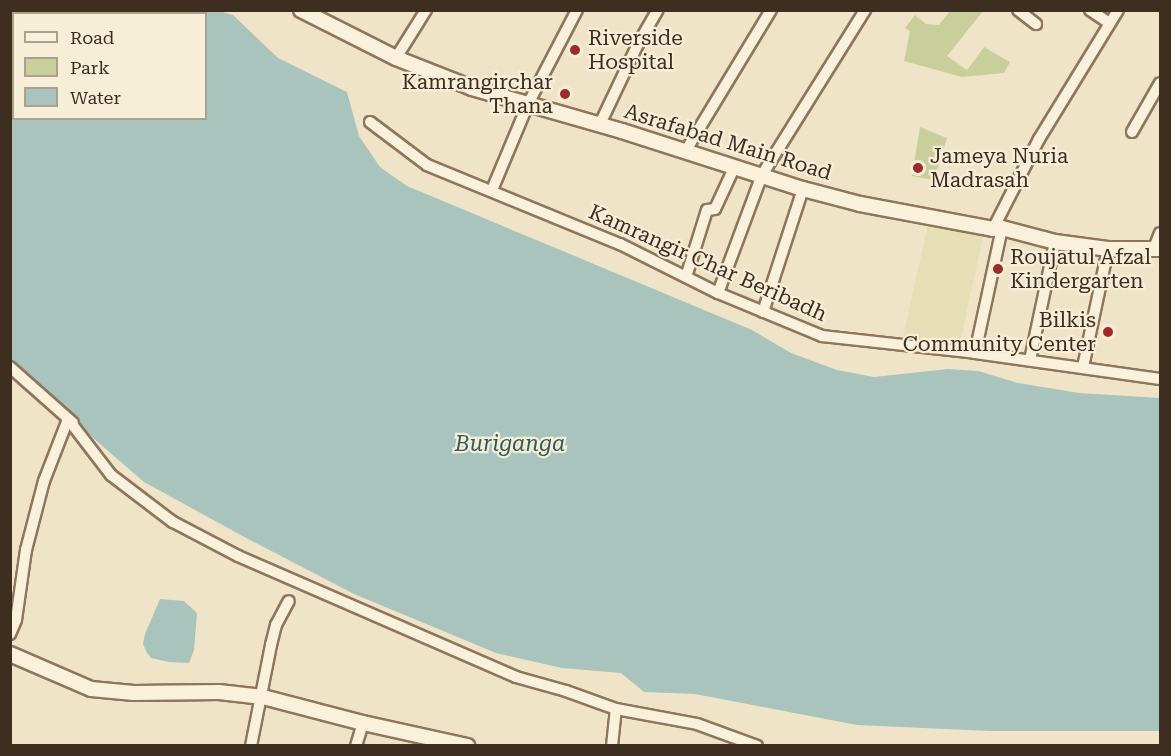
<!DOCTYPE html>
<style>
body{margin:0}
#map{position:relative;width:1171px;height:756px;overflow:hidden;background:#f0e4c8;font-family:"Roboto Serif",serif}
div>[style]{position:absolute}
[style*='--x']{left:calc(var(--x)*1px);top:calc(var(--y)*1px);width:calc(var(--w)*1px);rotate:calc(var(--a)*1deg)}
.farmland>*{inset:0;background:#e6deb5}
.green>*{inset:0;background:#c9cf9b}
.water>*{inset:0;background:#a9c4bc}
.roads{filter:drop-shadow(2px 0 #8d765c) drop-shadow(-2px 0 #8d765c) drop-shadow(0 2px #8d765c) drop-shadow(0 -2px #8d765c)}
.minor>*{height:10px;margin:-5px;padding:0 5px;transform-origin:5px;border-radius:5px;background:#faf1dc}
.tertiary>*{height:14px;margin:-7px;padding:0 7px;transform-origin:7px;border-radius:7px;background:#faf1dc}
.dots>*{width:16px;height:16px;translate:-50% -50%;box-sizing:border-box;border:3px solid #f7eed8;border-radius:50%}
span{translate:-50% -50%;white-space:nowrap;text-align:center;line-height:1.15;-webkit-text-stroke:4.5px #f7eed8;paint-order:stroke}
.poi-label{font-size:21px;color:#3d2e20}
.left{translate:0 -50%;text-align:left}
.right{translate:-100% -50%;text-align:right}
.street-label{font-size:21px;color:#3d2e20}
.water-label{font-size:22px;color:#2f5d5a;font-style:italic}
.frame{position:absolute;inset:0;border:12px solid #3d2e20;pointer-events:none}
.legend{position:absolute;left:12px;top:12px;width:195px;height:108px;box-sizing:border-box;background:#f7eed8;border:2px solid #ada18e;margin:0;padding:8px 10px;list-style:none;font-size:18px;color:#3d2e20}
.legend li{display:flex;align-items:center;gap:12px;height:30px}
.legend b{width:30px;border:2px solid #ada18e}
</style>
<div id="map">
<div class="farmland">
<i style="clip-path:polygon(928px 225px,983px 236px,959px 348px,902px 341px)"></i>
</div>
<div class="green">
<i style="clip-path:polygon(984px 10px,947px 56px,967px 70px,984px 47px,1010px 62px,1004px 73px,962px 77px,904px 61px,910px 31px,905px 28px,915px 15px,926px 24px,939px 25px,950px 11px)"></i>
<i style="clip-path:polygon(920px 127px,947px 138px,934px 180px,912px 176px)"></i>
</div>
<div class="water">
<i style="clip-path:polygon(evenodd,216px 10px,233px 15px,278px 58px,347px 92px,359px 136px,380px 167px,407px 186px,752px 330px,791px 353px,837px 370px,874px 377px,948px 369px,978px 371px,1018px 383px,1079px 393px,1160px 398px,1160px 731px,990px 731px,857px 725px,695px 694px,644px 692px,621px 673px,562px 668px,496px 653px,354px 594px,248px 539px,144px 482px,11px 367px,11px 11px,216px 10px,14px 14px,206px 14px,206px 118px,14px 118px,14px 14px)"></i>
<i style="clip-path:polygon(160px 599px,184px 601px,197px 613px,194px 650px,189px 663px,169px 662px,151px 658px,147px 653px,143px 644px,145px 634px)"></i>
</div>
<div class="roads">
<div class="minor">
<i style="--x:1018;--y:10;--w:23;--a:38"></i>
<i style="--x:1090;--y:10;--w:23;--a:34"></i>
<i style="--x:396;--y:58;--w:57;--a:-58"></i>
<i style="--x:370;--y:122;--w:71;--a:37"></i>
<i style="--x:427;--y:165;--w:209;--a:22.3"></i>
<i style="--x:620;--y:244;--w:110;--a:26.6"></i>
<i style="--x:718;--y:293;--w:113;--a:22.5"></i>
<i style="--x:822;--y:336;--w:154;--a:6.3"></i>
<i style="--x:975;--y:353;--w:187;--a:8"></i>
<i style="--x:600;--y:124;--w:89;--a:-64.6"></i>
<i style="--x:638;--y:44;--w:39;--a:-60"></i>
<i style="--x:1132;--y:132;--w:56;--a:-60.3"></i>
<i style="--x:685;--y:152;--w:166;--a:-58.8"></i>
<i style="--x:492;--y:190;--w:93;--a:-67.3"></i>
<i style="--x:528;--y:104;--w:106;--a:-62.5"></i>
<i style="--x:993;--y:229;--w:101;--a:-62.9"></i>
<i style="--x:1039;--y:139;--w:151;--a:-58.5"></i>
<i style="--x:1154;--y:248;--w:16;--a:-68"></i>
<i style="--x:686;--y:277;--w:70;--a:-72.6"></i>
<i style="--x:707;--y:210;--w:8;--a:-7"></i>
<i style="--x:715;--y:209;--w:45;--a:-65.1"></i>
<i style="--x:718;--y:293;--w:126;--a:-69.6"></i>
<i style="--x:762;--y:175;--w:195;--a:-58"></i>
<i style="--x:763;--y:312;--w:129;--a:-72"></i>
<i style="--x:975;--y:353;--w:128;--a:-77.8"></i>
<i style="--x:1030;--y:360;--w:121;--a:-78"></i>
<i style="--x:10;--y:367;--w:84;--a:41.6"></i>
<i style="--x:1083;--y:367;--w:121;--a:-78"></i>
<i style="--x:10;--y:634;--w:15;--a:-67"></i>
<i style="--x:16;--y:620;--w:71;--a:-81.9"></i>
<i style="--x:26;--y:550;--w:71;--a:-75.4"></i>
<i style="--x:44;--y:481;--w:66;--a:-68.8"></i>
<i style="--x:68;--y:419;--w:71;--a:52.5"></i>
<i style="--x:111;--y:475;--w:78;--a:37.2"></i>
<i style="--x:173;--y:522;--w:73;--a:27.6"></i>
<i style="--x:238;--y:556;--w:303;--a:23.5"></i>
<i style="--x:516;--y:677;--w:52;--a:15.6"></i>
<i style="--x:566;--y:691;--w:53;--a:19.8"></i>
<i style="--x:251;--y:746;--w:103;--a:-78.8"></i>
<i style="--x:271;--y:645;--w:21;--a:-76"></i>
<i style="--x:276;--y:625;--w:27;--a:-62"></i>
<i style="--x:356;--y:746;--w:24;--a:-73"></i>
<i style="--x:612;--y:746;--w:37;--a:-84"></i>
<i style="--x:616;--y:709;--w:82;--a:10.5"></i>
<i style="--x:697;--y:724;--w:64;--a:20.1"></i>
</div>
<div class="tertiary">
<i style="--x:301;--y:10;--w:106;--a:26.8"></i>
<i style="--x:396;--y:58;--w:82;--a:21.5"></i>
<i style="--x:472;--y:88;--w:156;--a:16"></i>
<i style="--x:622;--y:131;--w:190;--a:17.8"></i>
<i style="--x:803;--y:189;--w:59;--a:14.7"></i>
<i style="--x:860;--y:204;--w:135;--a:10.6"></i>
<i style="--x:993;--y:229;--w:9;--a:-6"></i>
<i style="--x:1002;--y:228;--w:55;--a:14.8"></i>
<i style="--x:1055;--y:242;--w:53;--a:7.5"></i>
<i style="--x:1108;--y:249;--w:52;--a:0"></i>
<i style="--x:10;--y:654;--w:88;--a:23.4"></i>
<i style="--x:91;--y:689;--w:43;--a:5.3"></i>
<i style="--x:134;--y:693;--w:85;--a:-0.7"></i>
<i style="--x:219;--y:692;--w:44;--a:6.5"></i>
<i style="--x:263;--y:697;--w:103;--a:14.6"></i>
<i style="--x:363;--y:723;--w:107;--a:12.5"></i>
</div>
</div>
<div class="dots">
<i style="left:575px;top:50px;background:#9e2a2b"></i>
<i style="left:565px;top:94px;background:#9e2a2b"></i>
<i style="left:918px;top:168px;background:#9e2a2b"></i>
<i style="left:998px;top:269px;background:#9e2a2b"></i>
<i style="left:1108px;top:332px;background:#9e2a2b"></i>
</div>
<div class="poi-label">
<span class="left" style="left:588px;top:50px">Riverside<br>Hospital</span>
<span class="right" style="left:553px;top:94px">Kamrangirchar<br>Thana</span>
<span class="left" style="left:930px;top:168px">Jameya Nuria<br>Madrasah</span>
<span class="left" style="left:1010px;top:269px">Roujatul Afzal<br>Kindergarten</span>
<span class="right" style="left:1096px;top:332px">Bilkis<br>Community Center</span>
</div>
<div class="street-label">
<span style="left:728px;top:142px;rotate:17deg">Asrafabad Main Road</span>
<span style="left:708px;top:263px;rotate:24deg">Kamrangir Char Beribadh</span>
</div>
<div class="water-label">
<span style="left:510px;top:444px">Buriganga</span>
</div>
<div class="frame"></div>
<ul class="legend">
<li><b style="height:8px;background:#faf1dc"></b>Road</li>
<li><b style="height:16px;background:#c9cf9b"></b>Park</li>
<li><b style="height:16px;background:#a9c4bc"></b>Water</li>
</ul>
</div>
